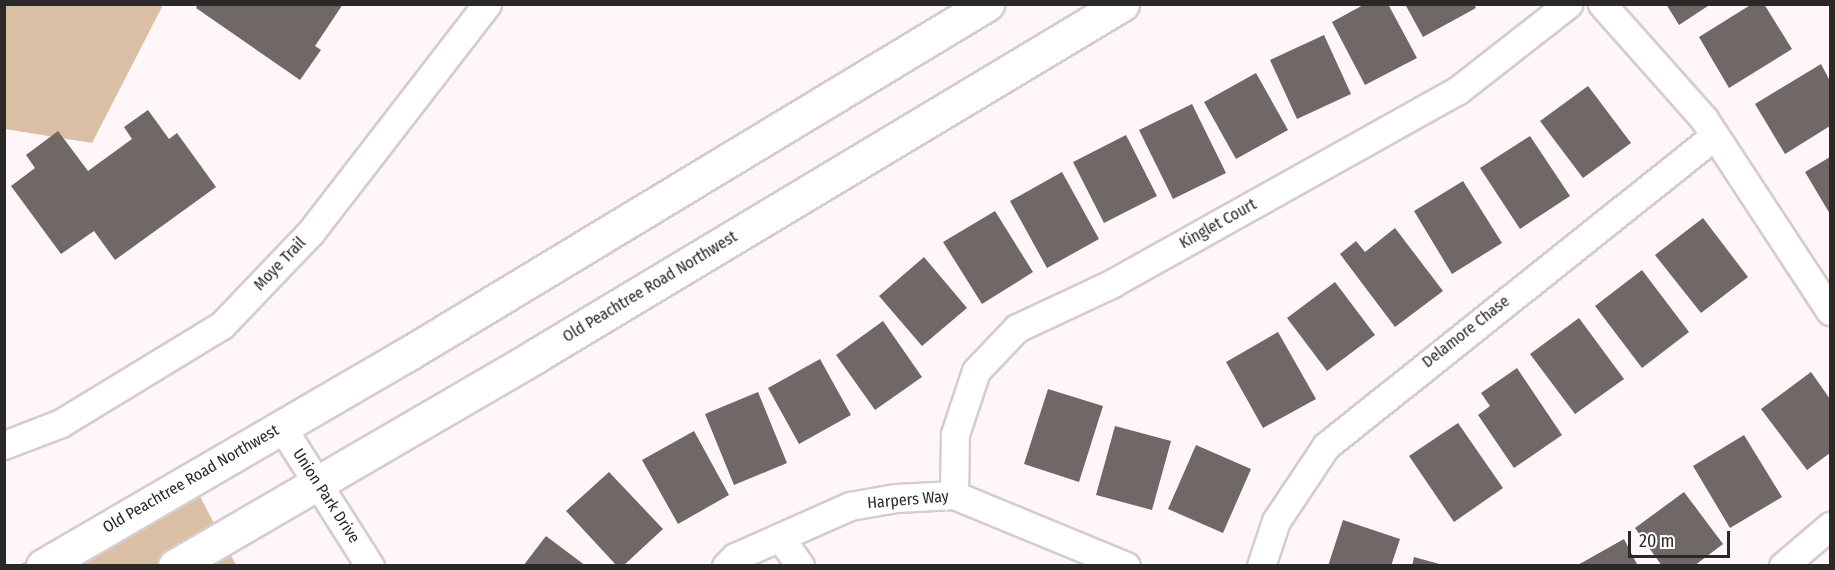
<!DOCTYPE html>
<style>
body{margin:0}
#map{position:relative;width:1835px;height:570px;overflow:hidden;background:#fef6f8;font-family:"Fira Sans Condensed",sans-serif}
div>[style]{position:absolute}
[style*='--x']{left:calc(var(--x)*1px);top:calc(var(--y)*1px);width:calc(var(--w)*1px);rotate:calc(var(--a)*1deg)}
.green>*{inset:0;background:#dbbfa5}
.building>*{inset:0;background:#706866}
.roads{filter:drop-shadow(2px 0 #d6ccce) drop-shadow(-2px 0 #d6ccce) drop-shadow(0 2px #d6ccce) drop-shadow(0 -2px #d6ccce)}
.minor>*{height:27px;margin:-13.5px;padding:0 13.5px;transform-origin:13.5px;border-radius:13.5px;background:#fff}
.secondary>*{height:33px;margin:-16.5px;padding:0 16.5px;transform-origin:16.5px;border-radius:16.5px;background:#fff}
span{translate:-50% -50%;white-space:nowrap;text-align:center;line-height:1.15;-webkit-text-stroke:6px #fff;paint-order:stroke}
.street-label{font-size:16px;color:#2b2828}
.frame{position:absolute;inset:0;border:6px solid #2b2828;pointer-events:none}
.scale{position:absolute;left:1628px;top:531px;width:102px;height:27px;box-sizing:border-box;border:3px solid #2b2828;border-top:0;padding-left:8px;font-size:18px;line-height:21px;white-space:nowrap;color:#2b2828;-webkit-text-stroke:4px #fff;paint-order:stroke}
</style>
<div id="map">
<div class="green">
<i style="clip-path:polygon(4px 5px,163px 5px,92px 143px,5px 129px)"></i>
<i style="clip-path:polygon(184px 466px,236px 565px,18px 566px)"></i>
</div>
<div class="building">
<i style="clip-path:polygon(198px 4px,343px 4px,315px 46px,321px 50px,300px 80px,196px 8px)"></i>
<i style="clip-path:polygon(1365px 4px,1388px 4px,1417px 58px,1365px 85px,1332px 22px)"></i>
<i style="clip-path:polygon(1405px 4px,1474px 4px,1476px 8px,1423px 37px)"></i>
<i style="clip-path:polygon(1666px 4px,1711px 4px,1679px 25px)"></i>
<i style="clip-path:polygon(1752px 4px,1764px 4px,1792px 49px,1729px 88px,1699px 37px)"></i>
<i style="clip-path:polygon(1324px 35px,1351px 94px,1297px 119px,1270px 60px)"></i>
<i style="clip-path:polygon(1821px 64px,1830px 81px,1830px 126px,1785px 154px,1755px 104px)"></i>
<i style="clip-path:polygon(1256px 73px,1288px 130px,1236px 159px,1204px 102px)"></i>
<i style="clip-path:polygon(1588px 86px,1631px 143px,1583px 178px,1540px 121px)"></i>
<i style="clip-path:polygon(1192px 104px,1226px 173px,1173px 199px,1139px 130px)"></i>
<i style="clip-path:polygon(148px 110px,169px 139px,177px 133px,216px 187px,115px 260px,94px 231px,61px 254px,11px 186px,35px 168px,26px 155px,58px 131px,88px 171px,132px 139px,124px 127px)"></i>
<i style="clip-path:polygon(1126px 135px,1157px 196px,1104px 223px,1073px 162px)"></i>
<i style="clip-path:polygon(1530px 136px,1570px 196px,1520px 229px,1480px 168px)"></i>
<i style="clip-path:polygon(1830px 157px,1830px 214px,1805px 172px)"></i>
<i style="clip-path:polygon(1062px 172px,1099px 239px,1047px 268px,1010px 201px)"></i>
<i style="clip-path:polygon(1463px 181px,1502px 243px,1452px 274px,1414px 211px)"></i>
<i style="clip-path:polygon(995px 211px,1033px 272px,982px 304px,943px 242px)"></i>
<i style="clip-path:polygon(1703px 218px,1748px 277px,1701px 313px,1655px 255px)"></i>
<i style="clip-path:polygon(1395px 228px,1443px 291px,1395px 327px,1340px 254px,1356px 241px,1365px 252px)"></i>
<i style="clip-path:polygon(924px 257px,967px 308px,922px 346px,879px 296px)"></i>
<i style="clip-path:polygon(1642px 270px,1689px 332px,1642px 368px,1595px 306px)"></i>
<i style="clip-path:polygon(1335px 282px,1375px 335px,1327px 371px,1287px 318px)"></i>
<i style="clip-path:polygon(1579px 318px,1624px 379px,1575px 414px,1530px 354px)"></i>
<i style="clip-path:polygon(883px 321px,922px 377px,875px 410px,836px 355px)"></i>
<i style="clip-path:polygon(1278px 332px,1316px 399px,1263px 428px,1226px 362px)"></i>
<i style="clip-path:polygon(820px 359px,851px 415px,799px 444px,768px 388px)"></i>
<i style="clip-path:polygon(1517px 368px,1562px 435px,1514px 468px,1478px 415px,1490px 406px,1481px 393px)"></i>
<i style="clip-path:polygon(1811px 372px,1830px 399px,1830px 453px,1807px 470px,1761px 409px)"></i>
<i style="clip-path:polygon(1048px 389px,1103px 406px,1079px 482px,1024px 464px)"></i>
<i style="clip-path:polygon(758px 392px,787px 463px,734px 485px,705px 414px)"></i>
<i style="clip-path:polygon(1458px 423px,1503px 488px,1454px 522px,1409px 456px)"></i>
<i style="clip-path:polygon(1115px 426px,1171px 441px,1152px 510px,1096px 495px)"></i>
<i style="clip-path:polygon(694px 431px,729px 495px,678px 524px,642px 460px)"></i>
<i style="clip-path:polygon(1744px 435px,1782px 497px,1730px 528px,1693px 466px)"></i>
<i style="clip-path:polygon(1196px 445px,1251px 469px,1223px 533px,1168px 509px)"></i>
<i style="clip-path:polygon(609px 472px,663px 529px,623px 566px,617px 566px,566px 511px)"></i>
<i style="clip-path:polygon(1684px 492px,1723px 544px,1694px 566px,1662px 566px,1635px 528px)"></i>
<i style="clip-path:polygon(1343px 520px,1400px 539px,1391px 566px,1328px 566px)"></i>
<i style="clip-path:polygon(546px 536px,586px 566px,523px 566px)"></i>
<i style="clip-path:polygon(1624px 539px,1638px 566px,1576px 566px)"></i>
<i style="clip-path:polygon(1414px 557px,1443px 565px,1443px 566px,1412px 566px)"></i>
</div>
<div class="roads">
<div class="minor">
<i style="--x:1602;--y:4;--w:154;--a:48.4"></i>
<i style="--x:1704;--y:119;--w:230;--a:56.7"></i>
<i style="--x:281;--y:426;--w:166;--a:57.6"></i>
<i style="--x:4;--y:445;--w:61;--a:-21.1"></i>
<i style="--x:61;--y:423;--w:188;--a:-31.3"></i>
<i style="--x:222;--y:325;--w:127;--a:-46.3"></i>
<i style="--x:310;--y:233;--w:289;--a:-52.3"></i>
<i style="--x:954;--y:495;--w:61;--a:-89.1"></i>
<i style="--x:955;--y:434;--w:66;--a:-71.6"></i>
<i style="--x:976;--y:371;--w:59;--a:-46.4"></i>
<i style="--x:1017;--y:328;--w:104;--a:-25.1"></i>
<i style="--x:1111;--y:284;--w:398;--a:-29.2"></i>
<i style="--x:1458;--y:90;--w:140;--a:-38"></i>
<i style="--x:780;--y:537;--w:35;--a:55"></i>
<i style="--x:726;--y:566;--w:13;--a:-45"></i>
<i style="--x:735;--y:557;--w:126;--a:-23.9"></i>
<i style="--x:850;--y:506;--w:47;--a:-9.9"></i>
<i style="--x:896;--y:498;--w:58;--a:-3"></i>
<i style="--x:954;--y:495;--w:186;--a:22.4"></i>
<i style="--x:1261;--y:566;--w:47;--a:-71.6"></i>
<i style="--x:1276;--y:521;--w:90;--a:-56.3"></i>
<i style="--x:1326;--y:446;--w:497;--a:-38.6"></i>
<i style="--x:1783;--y:566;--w:62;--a:-40.4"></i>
</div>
<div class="secondary">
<i style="--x:43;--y:566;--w:420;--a:-30.2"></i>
<i style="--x:406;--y:355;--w:679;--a:-31.14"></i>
<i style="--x:175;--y:566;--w:419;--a:-30.2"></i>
<i style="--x:537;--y:355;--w:682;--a:-30.96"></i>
</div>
</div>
<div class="street-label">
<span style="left:1218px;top:224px;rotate:-29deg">Kinglet Court</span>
<span style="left:280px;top:264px;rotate:-46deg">Moye Trail</span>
<span style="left:650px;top:287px;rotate:-31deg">Old Peachtree Road Northwest</span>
<span style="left:1466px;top:332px;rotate:-38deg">Delamore Chase</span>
<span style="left:191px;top:479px;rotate:-30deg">Old Peachtree Road Northwest</span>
<span style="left:326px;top:496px;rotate:57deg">Union Park Drive</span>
<span style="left:908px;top:500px;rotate:-5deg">Harpers Way</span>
</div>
<div class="frame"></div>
<div class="scale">20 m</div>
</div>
